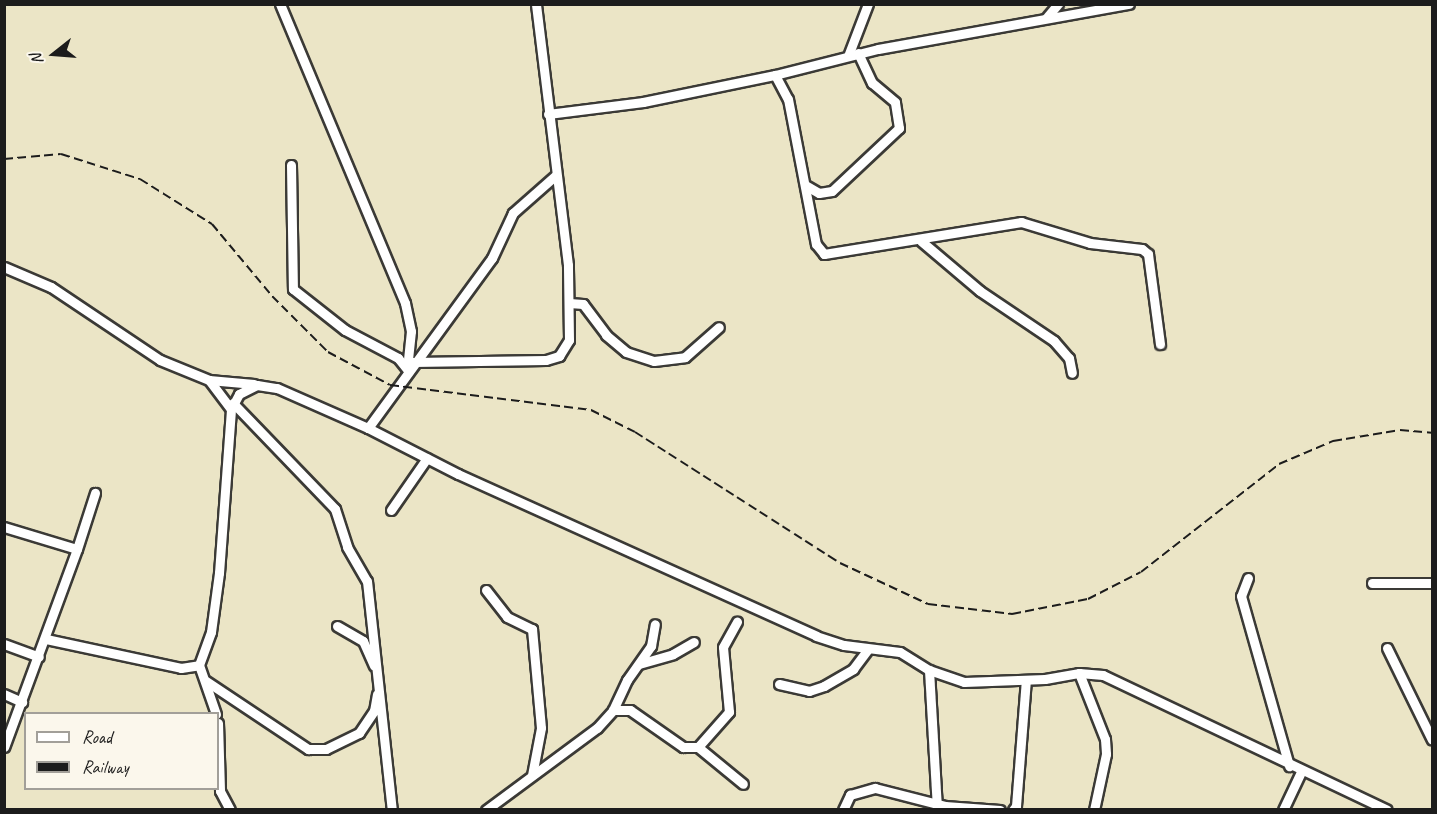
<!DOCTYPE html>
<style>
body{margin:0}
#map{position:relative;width:1437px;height:814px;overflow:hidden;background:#ebe5c6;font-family:Caveat,sans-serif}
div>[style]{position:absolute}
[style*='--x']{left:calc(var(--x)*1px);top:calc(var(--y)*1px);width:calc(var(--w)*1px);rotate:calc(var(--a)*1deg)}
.roads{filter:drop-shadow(2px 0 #3b3a36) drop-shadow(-2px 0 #3b3a36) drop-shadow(0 2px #3b3a36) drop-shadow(0 -2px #3b3a36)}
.street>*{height:9px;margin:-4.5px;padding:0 4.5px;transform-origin:4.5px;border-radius:4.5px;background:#fff}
.rail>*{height:2px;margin-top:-1px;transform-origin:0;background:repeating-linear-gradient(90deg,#1c1c1c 0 9px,transparent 0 13.5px)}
span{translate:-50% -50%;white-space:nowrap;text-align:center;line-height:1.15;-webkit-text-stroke:4.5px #fbf7ec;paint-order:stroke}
.frame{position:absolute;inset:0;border:6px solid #1c1c1c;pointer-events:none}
.legend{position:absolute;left:24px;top:712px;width:195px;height:78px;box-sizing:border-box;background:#fbf7ec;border:2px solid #a29f99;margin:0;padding:8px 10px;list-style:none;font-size:18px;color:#1c1c1c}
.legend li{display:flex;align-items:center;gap:12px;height:30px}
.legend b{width:30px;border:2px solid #a29f99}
.north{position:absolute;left:24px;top:24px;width:60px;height:60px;-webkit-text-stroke:4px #fbf7ec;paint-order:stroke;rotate:253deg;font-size:16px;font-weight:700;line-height:24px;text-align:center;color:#1c1c1c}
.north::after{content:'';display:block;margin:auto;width:21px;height:27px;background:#1c1c1c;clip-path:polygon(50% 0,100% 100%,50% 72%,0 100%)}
</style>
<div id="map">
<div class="roads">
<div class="street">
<i style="--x:280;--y:4;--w:324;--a:67.3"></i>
<i style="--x:405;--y:303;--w:29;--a:78"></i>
<i style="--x:411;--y:331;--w:37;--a:96"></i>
<i style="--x:1047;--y:17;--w:17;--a:-50"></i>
<i style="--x:848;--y:56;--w:56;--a:-69"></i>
<i style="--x:775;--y:75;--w:27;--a:62"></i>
<i style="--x:788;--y:99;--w:148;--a:79.1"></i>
<i style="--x:816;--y:244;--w:13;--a:51"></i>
<i style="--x:824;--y:254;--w:200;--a:-9.2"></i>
<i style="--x:1021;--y:222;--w:72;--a:16.9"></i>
<i style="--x:1090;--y:243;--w:52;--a:6.6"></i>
<i style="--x:1142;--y:249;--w:8;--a:40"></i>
<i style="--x:1148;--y:254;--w:91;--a:82.4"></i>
<i style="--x:548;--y:114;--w:96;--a:-7.2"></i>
<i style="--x:643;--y:102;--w:135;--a:-11.6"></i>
<i style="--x:775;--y:75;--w:106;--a:-14.2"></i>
<i style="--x:878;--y:49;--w:255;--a:-10.2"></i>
<i style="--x:291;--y:165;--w:124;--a:89.1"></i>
<i style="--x:293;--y:289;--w:66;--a:38.3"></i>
<i style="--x:345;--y:330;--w:60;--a:27.8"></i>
<i style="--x:398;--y:358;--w:14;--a:51"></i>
<i style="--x:805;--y:185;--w:16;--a:30"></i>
<i style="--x:819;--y:193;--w:13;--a:-9"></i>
<i style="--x:832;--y:191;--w:92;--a:-43.2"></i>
<i style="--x:899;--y:128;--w:26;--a:-99"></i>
<i style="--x:895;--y:102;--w:30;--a:-140"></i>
<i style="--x:872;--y:83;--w:33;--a:-115"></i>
<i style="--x:921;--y:241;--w:77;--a:40.3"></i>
<i style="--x:980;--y:291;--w:89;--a:34"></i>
<i style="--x:1054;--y:341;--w:23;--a:49"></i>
<i style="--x:1069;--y:358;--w:15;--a:79"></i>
<i style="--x:4;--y:267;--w:51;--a:23.1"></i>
<i style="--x:51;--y:287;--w:131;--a:33.8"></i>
<i style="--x:160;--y:360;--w:53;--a:22.2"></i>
<i style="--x:209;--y:380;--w:45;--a:5.1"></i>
<i style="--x:569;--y:303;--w:14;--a:4"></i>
<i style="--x:583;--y:304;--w:39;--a:53"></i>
<i style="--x:606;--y:335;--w:26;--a:40"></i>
<i style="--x:626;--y:352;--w:29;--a:18"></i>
<i style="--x:654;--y:361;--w:31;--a:-7"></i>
<i style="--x:685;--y:357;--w:45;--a:-41.4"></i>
<i style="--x:413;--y:362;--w:133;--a:-0.9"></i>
<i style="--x:546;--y:360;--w:14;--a:-17"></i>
<i style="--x:559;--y:356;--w:19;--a:-58"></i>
<i style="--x:569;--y:340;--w:75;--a:-90.8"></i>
<i style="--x:568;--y:265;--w:263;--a:-97"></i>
<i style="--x:209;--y:380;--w:36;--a:53"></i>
<i style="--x:233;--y:403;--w:147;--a:46.1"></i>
<i style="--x:335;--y:509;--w:40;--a:72"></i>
<i style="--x:347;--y:547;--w:39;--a:60"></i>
<i style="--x:367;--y:581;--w:230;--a:83.8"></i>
<i style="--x:368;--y:428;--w:210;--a:-53.9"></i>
<i style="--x:492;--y:258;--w:50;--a:-65"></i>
<i style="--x:513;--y:213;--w:56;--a:-41.4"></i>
<i style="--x:391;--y:510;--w:63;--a:-55.3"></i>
<i style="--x:4;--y:527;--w:76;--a:16.8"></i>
<i style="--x:77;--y:549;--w:211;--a:110.2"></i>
<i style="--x:77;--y:549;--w:59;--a:-72.2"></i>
<i style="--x:1248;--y:578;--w:19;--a:111"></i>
<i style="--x:1241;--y:596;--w:177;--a:74.2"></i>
<i style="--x:1372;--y:583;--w:60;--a:0"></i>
<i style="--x:486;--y:590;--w:34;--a:52"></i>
<i style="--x:507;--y:617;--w:28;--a:26"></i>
<i style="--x:532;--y:629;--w:99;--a:84.8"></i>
<i style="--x:541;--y:728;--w:48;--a:100.8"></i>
<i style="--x:337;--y:626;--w:30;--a:30"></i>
<i style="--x:363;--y:641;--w:27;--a:66"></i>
<i style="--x:46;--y:639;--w:138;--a:12.1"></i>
<i style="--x:181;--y:668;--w:18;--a:-9"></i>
<i style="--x:199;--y:665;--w:35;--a:-70"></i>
<i style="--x:211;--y:632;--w:60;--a:-82.3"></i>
<i style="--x:219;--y:573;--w:164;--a:-85.8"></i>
<i style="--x:231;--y:409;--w:17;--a:-62"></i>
<i style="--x:239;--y:394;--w:20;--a:-27"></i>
<i style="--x:257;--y:385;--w:20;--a:9"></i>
<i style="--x:277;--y:388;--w:99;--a:23.7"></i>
<i style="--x:368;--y:428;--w:101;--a:27.1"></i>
<i style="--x:458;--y:474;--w:393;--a:24.3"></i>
<i style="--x:816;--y:636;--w:29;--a:18"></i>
<i style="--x:844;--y:645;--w:56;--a:7.1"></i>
<i style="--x:900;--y:652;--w:34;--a:32"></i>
<i style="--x:929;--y:670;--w:37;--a:19"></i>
<i style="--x:964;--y:682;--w:81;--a:-2.1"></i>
<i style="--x:1045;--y:679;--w:35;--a:-10"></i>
<i style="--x:1079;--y:673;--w:24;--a:5"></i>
<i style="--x:1103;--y:675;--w:314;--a:25.4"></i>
<i style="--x:4;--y:644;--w:37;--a:20"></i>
<i style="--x:1387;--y:648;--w:102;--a:63.9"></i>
<i style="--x:639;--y:664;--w:35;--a:-16"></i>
<i style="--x:673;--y:654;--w:24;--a:-30"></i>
<i style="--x:199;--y:665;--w:52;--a:70.9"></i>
<i style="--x:929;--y:670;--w:137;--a:86.7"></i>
<i style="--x:1079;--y:673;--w:71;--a:68.5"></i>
<i style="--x:1105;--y:739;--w:15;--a:86"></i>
<i style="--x:1106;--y:754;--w:57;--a:102.1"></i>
<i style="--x:206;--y:681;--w:123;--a:33.7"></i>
<i style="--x:308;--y:749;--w:18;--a:0"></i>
<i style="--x:326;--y:749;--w:37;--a:-26"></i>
<i style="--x:359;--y:733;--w:27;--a:-56"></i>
<i style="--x:374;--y:711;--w:17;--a:-80"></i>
<i style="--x:779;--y:684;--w:31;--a:13"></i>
<i style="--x:809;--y:691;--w:16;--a:-18"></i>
<i style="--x:824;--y:686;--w:34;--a:-30"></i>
<i style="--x:853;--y:669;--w:25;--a:-53"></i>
<i style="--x:4;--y:694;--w:20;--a:24"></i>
<i style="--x:613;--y:710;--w:17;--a:0"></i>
<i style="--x:630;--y:710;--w:65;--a:34.9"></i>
<i style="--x:683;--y:747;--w:15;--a:0"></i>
<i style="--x:698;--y:747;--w:58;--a:39.4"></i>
<i style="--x:218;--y:723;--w:68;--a:88.3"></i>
<i style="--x:220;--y:791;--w:21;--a:62"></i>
<i style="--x:698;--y:747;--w:47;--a:-48.5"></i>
<i style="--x:729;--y:712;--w:65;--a:-95.3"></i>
<i style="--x:723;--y:647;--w:29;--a:-61"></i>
<i style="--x:486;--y:810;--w:138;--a:-36.5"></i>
<i style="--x:597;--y:728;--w:24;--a:-48"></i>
<i style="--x:613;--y:710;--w:33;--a:-65"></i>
<i style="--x:627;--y:680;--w:42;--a:-54.8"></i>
<i style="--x:651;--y:646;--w:22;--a:-80"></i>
<i style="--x:843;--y:810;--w:17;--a:-65"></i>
<i style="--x:850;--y:795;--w:26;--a:-16"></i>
<i style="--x:875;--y:788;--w:72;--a:14.4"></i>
<i style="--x:945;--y:806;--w:55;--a:4.2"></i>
<i style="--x:1013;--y:810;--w:5;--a:-53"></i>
<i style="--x:1016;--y:806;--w:126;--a:-85.5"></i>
<i style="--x:1283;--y:810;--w:42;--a:-64.7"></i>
</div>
</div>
<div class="rail">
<i style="--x:4;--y:159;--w:57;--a:-5"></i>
<i style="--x:61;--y:154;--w:83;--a:17.6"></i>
<i style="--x:140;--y:179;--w:85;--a:32"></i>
<i style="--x:212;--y:224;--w:94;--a:50.2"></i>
<i style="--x:272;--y:296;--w:79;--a:45"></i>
<i style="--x:328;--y:352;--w:70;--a:28"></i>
<i style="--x:390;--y:385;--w:203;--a:7.1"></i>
<i style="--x:591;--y:410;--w:49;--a:26.6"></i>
<i style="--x:635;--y:432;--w:243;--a:32.6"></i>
<i style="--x:840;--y:563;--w:97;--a:25"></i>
<i style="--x:928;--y:604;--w:85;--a:6.8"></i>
<i style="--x:1012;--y:614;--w:77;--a:-11.2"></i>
<i style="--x:1088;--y:599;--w:59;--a:-27"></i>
<i style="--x:1141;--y:572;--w:175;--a:-38"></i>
<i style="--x:1279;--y:464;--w:59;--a:-23.1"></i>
<i style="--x:1333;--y:441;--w:68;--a:-9.3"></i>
<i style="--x:1400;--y:430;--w:32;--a:5"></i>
</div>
<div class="frame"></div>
<ul class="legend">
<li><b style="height:8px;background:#fff"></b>Road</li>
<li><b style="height:8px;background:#1c1c1c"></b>Railway</li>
</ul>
<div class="north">N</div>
</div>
